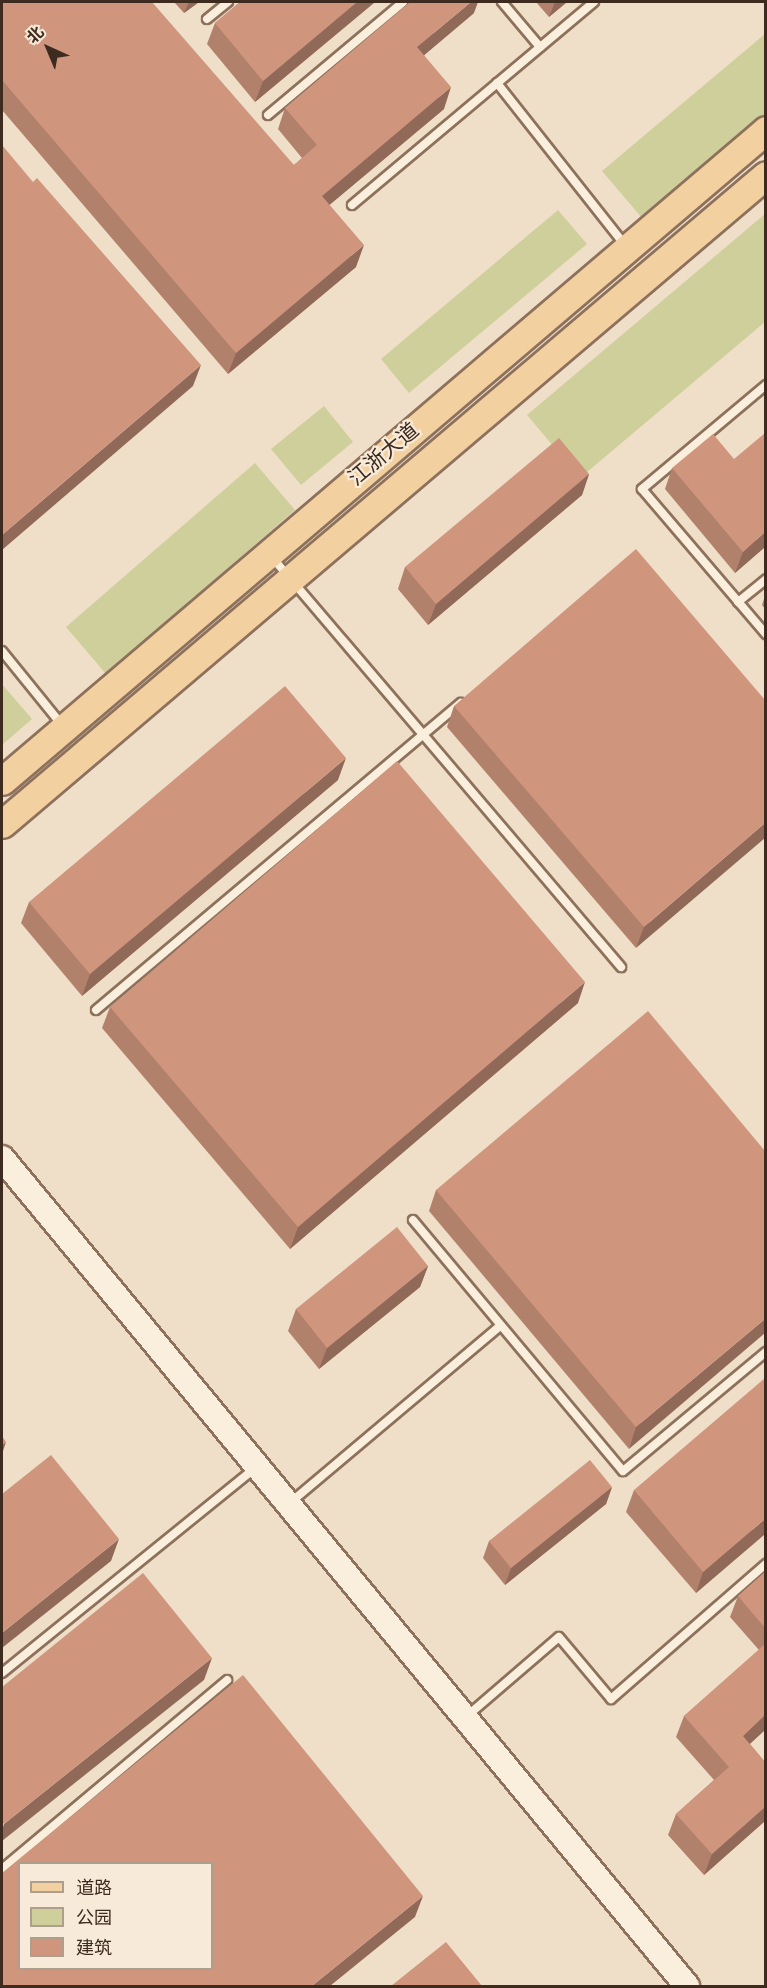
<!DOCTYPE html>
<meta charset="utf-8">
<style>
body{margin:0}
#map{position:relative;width:767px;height:1988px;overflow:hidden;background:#f0dfc8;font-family:Spectral,"Noto Sans SC",serif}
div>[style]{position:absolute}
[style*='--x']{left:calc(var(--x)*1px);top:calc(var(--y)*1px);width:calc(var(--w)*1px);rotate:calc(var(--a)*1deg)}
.green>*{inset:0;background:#cfcf9b}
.roads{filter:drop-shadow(2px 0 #8d715c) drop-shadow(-2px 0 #8d715c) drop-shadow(0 2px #8d715c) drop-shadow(0 -2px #8d715c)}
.service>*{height:8px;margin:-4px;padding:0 4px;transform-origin:4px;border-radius:4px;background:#faeedc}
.secondary>*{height:24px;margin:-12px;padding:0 12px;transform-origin:12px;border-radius:12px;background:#faeedc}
.primary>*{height:27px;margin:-13.5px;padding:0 13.5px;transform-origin:13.5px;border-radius:13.5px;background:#f3d0a0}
.wall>*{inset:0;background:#b2816c}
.shaded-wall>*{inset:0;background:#916958}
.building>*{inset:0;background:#cf967d}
span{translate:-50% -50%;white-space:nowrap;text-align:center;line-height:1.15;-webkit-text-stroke:4.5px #f7ead8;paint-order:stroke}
.street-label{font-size:21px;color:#3d2b20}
.frame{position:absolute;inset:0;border:3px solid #3d2b20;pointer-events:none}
.legend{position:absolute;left:18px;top:1862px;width:195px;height:108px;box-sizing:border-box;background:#f7ead8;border:2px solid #ad9e8e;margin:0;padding:8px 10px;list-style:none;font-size:18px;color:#3d2b20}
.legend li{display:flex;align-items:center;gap:12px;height:30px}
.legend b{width:30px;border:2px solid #ad9e8e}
.north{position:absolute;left:18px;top:18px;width:60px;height:60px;-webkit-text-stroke:4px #f7ead8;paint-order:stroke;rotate:316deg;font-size:16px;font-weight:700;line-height:24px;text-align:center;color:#3d2b20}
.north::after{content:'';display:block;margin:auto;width:21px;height:27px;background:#3d2b20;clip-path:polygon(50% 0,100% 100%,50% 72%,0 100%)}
</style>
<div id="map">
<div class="green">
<i style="clip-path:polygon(765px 34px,765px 114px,642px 218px,602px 171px)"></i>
<i style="clip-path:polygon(558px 210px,587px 244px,409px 393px,381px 359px)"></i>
<i style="clip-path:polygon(765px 214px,765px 322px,580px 478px,527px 415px)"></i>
<i style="clip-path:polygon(324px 406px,353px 442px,301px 485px,271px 449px)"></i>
<i style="clip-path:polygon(255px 463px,295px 510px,106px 674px,66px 627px)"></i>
<i style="clip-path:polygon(2px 684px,32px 719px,2px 745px)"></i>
</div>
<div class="roads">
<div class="service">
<i style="--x:502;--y:2;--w:59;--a:49.8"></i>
<i style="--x:207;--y:19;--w:27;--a:-39"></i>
<i style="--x:497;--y:83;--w:206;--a:51.7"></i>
<i style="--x:268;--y:115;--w:176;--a:-39.9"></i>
<i style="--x:352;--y:205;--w:316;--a:-40"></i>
<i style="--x:766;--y:385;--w:162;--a:140"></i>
<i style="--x:642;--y:489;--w:191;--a:49.5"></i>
<i style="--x:271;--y:556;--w:540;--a:49.58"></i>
<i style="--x:738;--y:602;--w:36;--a:-39"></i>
<i style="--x:2;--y:651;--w:95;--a:51"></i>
<i style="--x:96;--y:1010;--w:477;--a:-40.1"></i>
<i style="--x:413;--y:1220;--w:327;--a:50.1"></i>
<i style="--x:623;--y:1471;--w:186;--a:-39.8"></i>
<i style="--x:291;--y:1502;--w:273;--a:-40.1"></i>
<i style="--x:2;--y:1673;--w:326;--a:-39"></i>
<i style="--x:467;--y:1716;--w:121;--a:-40.7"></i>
<i style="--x:559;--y:1637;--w:81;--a:50"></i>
<i style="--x:611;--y:1699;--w:206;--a:-41.1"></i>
<i style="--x:2;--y:1869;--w:294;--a:-40"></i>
</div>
<div class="secondary">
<i style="--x:2;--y:1158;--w:1075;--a:50.4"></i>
</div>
<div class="primary">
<i style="--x:2;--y:781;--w:1004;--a:-40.43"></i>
<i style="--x:2;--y:824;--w:1002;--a:-40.35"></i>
</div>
</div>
<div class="wall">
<i style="clip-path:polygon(2px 2px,294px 165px,302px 158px,278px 129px,285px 108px,474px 13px,424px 55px,444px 109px,329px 205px,356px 267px,228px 374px,2px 110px)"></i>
<i style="clip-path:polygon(174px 2px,199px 2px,184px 13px)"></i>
<i style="clip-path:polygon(240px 2px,375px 2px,255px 102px,207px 44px,215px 23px)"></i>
<i style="clip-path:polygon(536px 2px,567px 2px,549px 17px)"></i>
<i style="clip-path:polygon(672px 468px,765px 547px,735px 573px,665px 489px)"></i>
<i style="clip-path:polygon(589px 474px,582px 495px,428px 625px,398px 589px,405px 567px)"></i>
<i style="clip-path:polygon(765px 596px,765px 609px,762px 605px)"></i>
<i style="clip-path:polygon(765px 700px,636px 948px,447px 727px,454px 706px)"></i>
<i style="clip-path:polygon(338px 780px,82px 996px,21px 923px,29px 902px)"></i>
<i style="clip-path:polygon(578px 1003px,290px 1249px,102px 1028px,110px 1007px)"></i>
<i style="clip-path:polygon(765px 1151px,629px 1449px,429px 1211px,436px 1190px)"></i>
<i style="clip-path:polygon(428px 1266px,420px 1287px,319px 1369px,288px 1331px,296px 1309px)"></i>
<i style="clip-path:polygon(612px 1487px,606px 1504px,505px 1585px,483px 1558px,489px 1541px)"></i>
<i style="clip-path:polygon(634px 1490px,765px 1534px,696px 1593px,626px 1512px)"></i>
<i style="clip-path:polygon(765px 1572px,765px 1730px,750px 1744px,765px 1762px,765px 1821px,704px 1875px,668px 1835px,676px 1814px,714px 1780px,676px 1737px,684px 1716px,759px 1650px,730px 1617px,738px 1596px)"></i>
</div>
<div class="shaded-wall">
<i style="clip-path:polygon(189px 2px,199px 2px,184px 13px)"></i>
<i style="clip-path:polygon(357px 2px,375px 2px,255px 102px,263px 81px)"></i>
<i style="clip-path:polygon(471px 2px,478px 2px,474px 13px,409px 68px,417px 47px)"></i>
<i style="clip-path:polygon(555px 2px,567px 2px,549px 17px)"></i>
<i style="clip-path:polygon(451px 87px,444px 109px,314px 218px,322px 196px)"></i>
<i style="clip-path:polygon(364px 245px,356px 267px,228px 374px,236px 353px)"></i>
<i style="clip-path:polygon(201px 365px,193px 386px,2px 550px,2px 535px)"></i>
<i style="clip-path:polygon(589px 474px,582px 495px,428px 625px,436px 604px)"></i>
<i style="clip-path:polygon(765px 532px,765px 547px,735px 573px,743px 552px)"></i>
<i style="clip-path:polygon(346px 758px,338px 780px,82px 996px,90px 974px)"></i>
<i style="clip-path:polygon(765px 823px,765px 838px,636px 948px,644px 927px)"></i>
<i style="clip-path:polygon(585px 982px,578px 1003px,290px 1249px,298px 1227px)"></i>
<i style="clip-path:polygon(428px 1266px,420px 1287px,319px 1369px,327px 1348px)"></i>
<i style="clip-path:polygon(765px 1319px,765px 1333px,629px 1449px,636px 1427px)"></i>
<i style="clip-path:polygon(6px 1442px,2px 1454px,2px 1445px)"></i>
<i style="clip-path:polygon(612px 1487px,606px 1504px,505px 1585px,511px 1568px)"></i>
<i style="clip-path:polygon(765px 1519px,765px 1534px,696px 1593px,703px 1572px)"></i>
<i style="clip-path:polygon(119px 1539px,111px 1561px,2px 1648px,2px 1633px)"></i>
<i style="clip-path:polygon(212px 1658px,204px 1680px,2px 1841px,2px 1830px,4px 1824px)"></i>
<i style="clip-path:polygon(765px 1715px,765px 1730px,735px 1757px,743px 1736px)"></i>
<i style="clip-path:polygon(765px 1807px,765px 1821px,704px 1875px,712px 1854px)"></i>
<i style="clip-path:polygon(423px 1896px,415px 1917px,330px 1986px,312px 1986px)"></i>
</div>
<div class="building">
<i style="clip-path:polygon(2px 2px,152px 2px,294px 165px,317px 145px,285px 108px,410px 2px,471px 2px,417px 47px,451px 87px,322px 196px,364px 245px,236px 353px,2px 80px)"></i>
<i style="clip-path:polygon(240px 2px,357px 2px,263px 81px,215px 23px)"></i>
<i style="clip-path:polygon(2px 145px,33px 182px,37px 178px,201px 365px,2px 535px)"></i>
<i style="clip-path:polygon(765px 433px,765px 532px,743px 552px,672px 468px,713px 434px,734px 459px)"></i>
<i style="clip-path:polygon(559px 438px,589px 474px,436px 604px,405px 567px)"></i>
<i style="clip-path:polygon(636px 549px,765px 700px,765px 823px,644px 927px,454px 706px)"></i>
<i style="clip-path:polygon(285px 686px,346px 758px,90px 974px,29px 902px)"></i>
<i style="clip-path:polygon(397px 761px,585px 982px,298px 1227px,110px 1007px)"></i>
<i style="clip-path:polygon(648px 1011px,765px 1151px,765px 1319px,636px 1427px,436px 1190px)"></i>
<i style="clip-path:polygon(397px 1227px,428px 1266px,327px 1348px,296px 1309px)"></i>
<i style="clip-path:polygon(765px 1378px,765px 1519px,703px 1572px,634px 1490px)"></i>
<i style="clip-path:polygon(2px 1436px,6px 1442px,2px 1445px)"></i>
<i style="clip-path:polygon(51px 1455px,119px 1539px,2px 1633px,2px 1494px)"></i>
<i style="clip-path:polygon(590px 1460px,612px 1487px,511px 1568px,489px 1541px)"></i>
<i style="clip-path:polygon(765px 1572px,765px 1628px,738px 1596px)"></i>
<i style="clip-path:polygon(143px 1573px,212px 1658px,4px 1824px,2px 1822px,2px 1687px)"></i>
<i style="clip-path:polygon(765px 1644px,765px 1715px,743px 1736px,765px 1762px,765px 1807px,712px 1854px,676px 1814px,729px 1767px,684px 1716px)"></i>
<i style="clip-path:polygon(evenodd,243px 1675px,423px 1896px,312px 1986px,2px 1986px,2px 1873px,243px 1675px,20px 1863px,212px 1863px,212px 1968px,20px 1968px,20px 1863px)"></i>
<i style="clip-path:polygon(446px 1942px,482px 1986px,391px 1986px)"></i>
</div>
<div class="street-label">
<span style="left:384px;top:455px;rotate:-40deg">江浙大道</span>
</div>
<div class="frame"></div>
<ul class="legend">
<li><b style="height:8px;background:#f3d0a0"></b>道路</li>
<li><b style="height:16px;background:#cfcf9b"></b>公园</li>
<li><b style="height:16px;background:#cf967d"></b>建筑</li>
</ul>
<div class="north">北</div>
</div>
